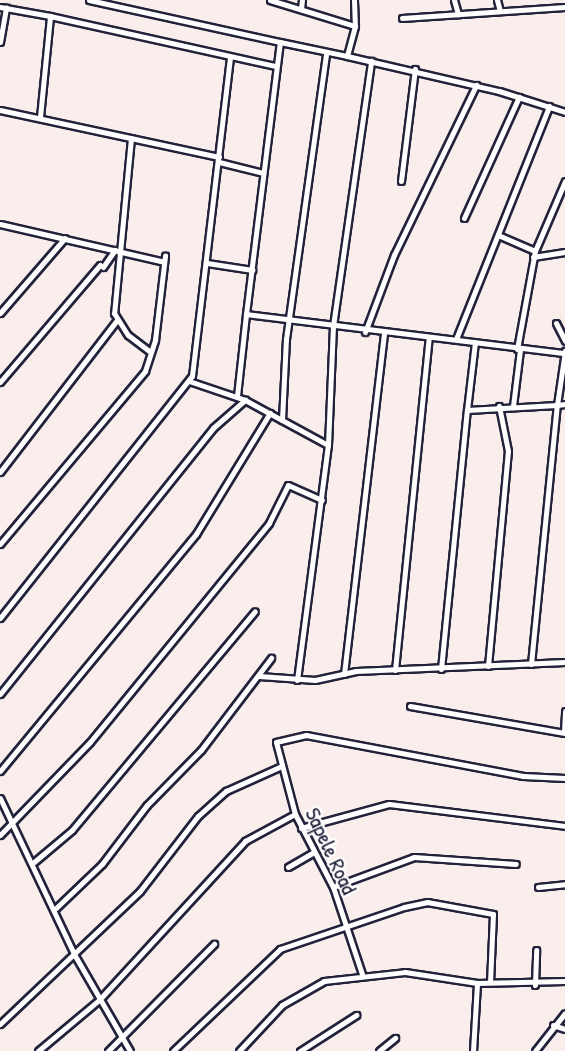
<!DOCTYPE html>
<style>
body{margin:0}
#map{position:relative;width:565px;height:1051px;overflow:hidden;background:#f9eeeb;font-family:"Patrick Hand",sans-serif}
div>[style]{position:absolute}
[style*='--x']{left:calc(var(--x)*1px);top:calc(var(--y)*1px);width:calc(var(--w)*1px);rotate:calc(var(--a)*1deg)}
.roads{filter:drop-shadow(2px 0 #22223b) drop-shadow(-2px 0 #22223b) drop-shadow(0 2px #22223b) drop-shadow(0 -2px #22223b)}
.minor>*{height:5px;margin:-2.5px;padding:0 2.5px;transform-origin:2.5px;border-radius:2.5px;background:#fff}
span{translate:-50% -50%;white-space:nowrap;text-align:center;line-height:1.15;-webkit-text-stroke:4.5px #fff;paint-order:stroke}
.street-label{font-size:22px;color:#22223b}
</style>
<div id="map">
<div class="roads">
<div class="minor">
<i style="--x:89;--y:0;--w:196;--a:12.4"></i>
<i style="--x:270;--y:0;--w:89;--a:17"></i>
<i style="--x:355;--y:26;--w:31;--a:105"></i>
<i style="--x:347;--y:56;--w:156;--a:13"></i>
<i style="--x:499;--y:91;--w:69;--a:17.7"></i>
<i style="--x:354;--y:0;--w:26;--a:88"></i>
<i style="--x:454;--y:0;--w:15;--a:74"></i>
<i style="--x:497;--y:0;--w:11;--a:75"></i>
<i style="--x:0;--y:7;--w:51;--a:10.2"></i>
<i style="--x:301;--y:9;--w:9;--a:-84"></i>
<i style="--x:402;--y:18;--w:163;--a:-3.9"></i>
<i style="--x:0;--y:42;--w:35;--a:-80"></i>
<i style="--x:0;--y:110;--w:224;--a:12.1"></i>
<i style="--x:40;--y:117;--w:101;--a:-84.3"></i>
<i style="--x:50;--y:16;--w:230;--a:12.5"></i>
<i style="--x:131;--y:138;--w:176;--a:95.5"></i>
<i style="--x:114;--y:313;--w:26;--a:58"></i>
<i style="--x:128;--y:335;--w:26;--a:37"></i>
<i style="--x:219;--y:162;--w:45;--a:14"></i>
<i style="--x:401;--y:181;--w:113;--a:-82.9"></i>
<i style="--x:464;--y:218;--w:133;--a:-65.6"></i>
<i style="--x:0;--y:224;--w:168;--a:13"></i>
<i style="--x:498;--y:235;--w:40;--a:23.4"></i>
<i style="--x:533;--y:257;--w:32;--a:-9"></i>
<i style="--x:207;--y:263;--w:46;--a:8.8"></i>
<i style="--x:103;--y:267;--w:21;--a:-55"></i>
<i style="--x:0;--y:313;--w:99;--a:-49.1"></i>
<i style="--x:246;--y:314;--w:274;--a:-82.9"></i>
<i style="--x:280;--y:42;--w:68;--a:11.8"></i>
<i style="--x:556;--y:323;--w:20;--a:63"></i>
<i style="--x:365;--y:332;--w:82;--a:-69.4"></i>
<i style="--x:394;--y:255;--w:189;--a:-64.2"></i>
<i style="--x:456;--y:339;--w:251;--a:-68.2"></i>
<i style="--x:517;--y:349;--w:100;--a:-79.6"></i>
<i style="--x:535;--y:251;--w:76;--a:-66.8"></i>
<i style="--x:189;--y:381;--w:59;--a:18.7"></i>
<i style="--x:245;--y:400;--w:94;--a:28.5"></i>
<i style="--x:0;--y:382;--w:154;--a:-49.5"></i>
<i style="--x:237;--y:396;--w:82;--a:-83.7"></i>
<i style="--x:246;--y:314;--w:321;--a:7"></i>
<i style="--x:513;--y:406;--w:56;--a:-82.9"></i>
<i style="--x:467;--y:410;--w:68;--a:-83.3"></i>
<i style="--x:282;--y:420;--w:81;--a:-87.2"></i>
<i style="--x:286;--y:339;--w:289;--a:-82"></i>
<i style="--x:0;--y:472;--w:192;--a:-52.4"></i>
<i style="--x:0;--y:544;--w:226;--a:-50"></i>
<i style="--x:145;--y:371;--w:33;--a:-72"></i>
<i style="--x:155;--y:340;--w:85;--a:-83.2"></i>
<i style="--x:0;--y:618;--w:309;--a:-51.6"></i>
<i style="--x:192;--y:376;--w:320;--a:-83.2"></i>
<i style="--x:531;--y:664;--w:260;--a:-84.3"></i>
<i style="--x:557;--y:405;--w:8;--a:-7"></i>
<i style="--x:488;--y:666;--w:216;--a:-84.7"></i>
<i style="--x:508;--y:451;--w:46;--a:-101.3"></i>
<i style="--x:441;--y:669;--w:260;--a:-84.3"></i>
<i style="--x:467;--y:410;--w:90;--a:-3.2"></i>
<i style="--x:557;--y:405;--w:55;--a:-81.6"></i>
<i style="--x:395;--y:670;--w:334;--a:-84.2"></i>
<i style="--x:344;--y:674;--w:343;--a:-83.3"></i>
<i style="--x:259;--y:676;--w:56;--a:4.1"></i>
<i style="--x:315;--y:680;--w:42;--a:-12.4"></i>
<i style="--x:356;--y:671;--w:209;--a:-2.5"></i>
<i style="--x:297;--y:680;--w:237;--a:-82.5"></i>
<i style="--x:328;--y:445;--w:119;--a:-87.6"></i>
<i style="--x:333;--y:326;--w:268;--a:-81.8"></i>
<i style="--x:0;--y:694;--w:341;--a:-51.3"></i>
<i style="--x:213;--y:428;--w:43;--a:-41.2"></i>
<i style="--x:410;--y:706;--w:157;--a:9.9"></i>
<i style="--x:564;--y:732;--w:21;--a:-87"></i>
<i style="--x:0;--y:771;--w:308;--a:-50.4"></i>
<i style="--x:196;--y:534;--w:142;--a:-58.6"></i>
<i style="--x:0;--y:798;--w:173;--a:64.6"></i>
<i style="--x:74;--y:954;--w:112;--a:60"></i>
<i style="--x:301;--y:828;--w:91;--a:-15.3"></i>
<i style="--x:389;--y:804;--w:177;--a:7.1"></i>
<i style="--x:0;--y:835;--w:129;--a:-45.9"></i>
<i style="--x:90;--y:742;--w:283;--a:-50.7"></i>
<i style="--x:269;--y:523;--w:42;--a:-63.4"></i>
<i style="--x:288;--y:485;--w:37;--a:24"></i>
<i style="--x:34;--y:862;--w:50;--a:-40.1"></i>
<i style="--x:72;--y:830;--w:285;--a:-50.1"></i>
<i style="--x:288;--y:867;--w:30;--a:-30"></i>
<i style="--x:333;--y:887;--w:86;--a:-20.3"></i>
<i style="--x:414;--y:857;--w:102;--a:3.9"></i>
<i style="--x:538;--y:887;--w:27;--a:-6"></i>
<i style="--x:56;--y:908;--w:64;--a:-43.7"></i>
<i style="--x:102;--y:864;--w:74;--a:-52.7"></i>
<i style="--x:147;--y:805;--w:77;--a:-45.5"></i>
<i style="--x:201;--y:750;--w:116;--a:-52.7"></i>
<i style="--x:362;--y:974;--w:92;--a:-108.4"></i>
<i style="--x:333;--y:887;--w:82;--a:-117.5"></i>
<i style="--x:295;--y:814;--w:74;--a:-104.8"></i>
<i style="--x:276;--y:742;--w:31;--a:-13"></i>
<i style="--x:306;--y:735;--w:221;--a:10.7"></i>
<i style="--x:523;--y:776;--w:42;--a:2.7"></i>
<i style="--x:535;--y:985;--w:35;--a:-88"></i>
<i style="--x:0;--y:1024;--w:193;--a:-43.5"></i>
<i style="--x:140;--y:891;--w:95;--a:-52.3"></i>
<i style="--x:198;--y:816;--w:38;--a:-42"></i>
<i style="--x:226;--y:791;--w:61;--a:-24.1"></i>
<i style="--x:553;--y:1025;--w:13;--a:18"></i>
<i style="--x:38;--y:1051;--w:80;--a:-39.9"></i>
<i style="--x:99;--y:1000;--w:216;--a:-47.4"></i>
<i style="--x:245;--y:841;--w:57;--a:-28.4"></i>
<i style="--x:108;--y:1051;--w:151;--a:-45.3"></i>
<i style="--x:173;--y:1051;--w:148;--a:-43.6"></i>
<i style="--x:280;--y:949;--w:131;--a:-18.7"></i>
<i style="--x:404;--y:907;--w:24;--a:-12"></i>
<i style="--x:427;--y:902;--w:67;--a:10.3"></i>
<i style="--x:493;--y:914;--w:68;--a:92.5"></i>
<i style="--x:239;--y:1051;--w:63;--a:-46.9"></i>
<i style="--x:282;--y:1005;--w:48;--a:-29.7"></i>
<i style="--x:324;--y:981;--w:81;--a:-6.3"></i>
<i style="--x:405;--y:972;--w:73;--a:8.7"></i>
<i style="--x:477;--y:983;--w:88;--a:-1.3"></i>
<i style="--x:300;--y:1051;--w:67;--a:-32.7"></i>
<i style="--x:379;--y:1051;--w:21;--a:-39"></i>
<i style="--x:473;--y:1051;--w:68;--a:-86.6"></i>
<i style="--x:535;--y:1051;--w:48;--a:-51.7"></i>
</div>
</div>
<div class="street-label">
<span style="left:331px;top:851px;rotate:65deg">Sapele Road</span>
</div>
</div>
